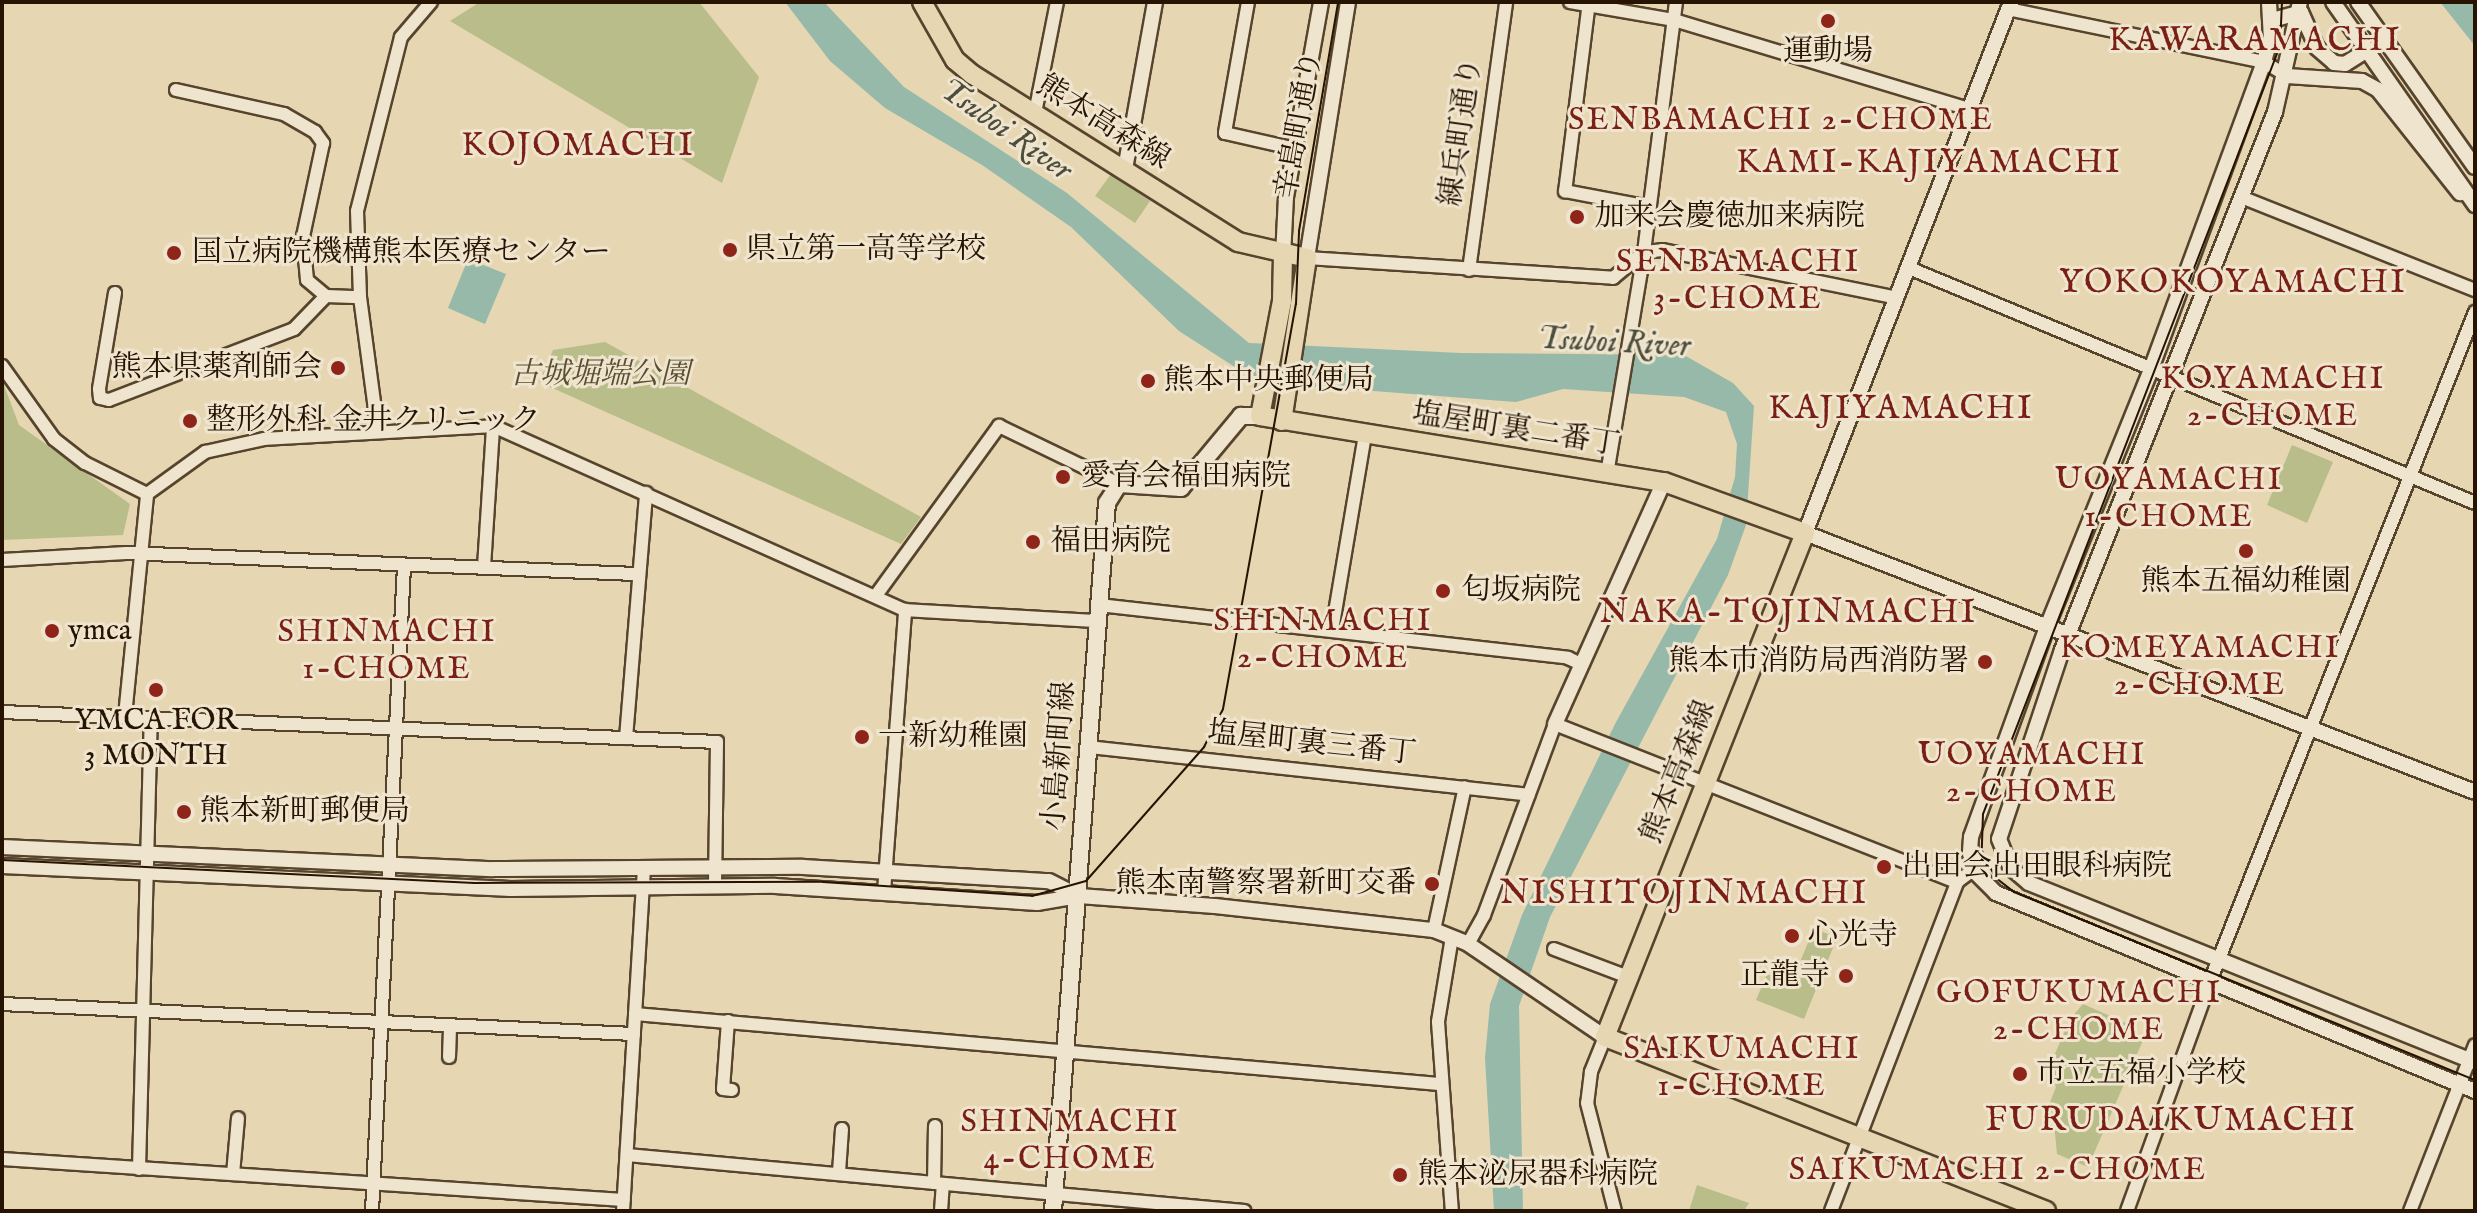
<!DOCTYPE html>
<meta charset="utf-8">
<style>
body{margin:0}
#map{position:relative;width:2477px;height:1213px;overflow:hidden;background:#e6d6b2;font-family:"IM FELL English","Noto Serif JP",serif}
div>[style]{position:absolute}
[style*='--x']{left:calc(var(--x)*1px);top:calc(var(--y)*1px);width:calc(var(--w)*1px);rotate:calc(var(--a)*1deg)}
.green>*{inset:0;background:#b8bd8a}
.water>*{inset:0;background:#96b9aa}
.roads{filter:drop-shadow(2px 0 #56442d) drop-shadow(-2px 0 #56442d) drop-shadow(0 2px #56442d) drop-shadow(0 -2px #56442d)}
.minor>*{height:12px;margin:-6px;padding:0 6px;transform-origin:6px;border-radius:6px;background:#efe4cd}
.tertiary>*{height:14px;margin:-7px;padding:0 7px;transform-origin:7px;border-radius:7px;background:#efe4cd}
.secondary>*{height:16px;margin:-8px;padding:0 8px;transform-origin:8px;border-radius:8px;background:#efe4cd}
.primary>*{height:18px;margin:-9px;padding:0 9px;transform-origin:9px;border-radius:9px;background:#e6d6b2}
.tram>*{height:2px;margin:-1px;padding:0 1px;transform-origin:1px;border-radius:1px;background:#261301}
.dots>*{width:22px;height:22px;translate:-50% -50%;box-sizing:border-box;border:4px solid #efe4cd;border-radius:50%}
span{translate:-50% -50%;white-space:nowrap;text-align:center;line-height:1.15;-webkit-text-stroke:6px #efe4cd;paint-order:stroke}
.poi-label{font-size:30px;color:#261301}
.left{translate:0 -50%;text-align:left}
.right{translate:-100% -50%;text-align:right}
.street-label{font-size:30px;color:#261301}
.park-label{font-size:30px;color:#594e31;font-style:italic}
.neighbourhood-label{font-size:32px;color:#7a1f14;letter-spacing:2px}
.water-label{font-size:32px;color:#4d4d3c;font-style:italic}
.quarter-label{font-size:34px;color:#7a1f14;letter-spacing:2px}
.frame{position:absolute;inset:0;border:4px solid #261301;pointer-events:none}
</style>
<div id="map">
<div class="green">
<i style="clip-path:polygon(480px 2px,699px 2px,759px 77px,722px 183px,450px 21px)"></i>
<i style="clip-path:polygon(1111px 174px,1150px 201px,1135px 223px,1095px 196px)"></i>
<i style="clip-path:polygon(605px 342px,921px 517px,901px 544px,539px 382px,553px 350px)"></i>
<i style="clip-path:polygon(2px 380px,19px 425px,130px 504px,123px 535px,2px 540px)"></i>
<i style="clip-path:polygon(2292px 445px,2333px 462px,2307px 523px,2267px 505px)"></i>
<i style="clip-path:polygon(1814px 928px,1837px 938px,1804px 1019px,1756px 1000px,1767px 974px,1791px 984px)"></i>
<i style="clip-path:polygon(2083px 1004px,2137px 1028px,2135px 1034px,2144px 1038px,2088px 1167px,2057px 1154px,2054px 1123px,2044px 1118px,2056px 1087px,2048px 1070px,2070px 1019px)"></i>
<i style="clip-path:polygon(1697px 1185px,1749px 1203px,1744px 1211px,1689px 1211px)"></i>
</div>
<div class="water">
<i style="clip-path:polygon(785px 2px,824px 2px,904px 87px,1067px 193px,1249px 343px,1461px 353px,1684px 355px,1733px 383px,1754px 406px,1746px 525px,1728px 575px,1550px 917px,1519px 1006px,1523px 1211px,1494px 1211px,1485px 1058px,1490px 1004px,1522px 915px,1615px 724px,1717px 539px,1735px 477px,1737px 444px,1726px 412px,1684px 397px,1563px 389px,1516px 402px,1258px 382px,1179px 331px,1071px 227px,982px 165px,885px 108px,830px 61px)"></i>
<i style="clip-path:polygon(2440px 2px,2475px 2px,2475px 46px)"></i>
<i style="clip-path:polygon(468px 259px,506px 274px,485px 324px,448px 308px)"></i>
</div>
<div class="roads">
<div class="minor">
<i style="--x:1248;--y:2;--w:133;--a:100"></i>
<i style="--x:1225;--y:133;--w:73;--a:12.7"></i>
<i style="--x:1570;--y:2;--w:106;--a:9.8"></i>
<i style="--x:1674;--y:20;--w:308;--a:16.8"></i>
<i style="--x:1589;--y:2;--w:191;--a:97.2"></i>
<i style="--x:1565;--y:191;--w:86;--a:10.8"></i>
<i style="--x:2008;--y:9;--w:261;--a:11.7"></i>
<i style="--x:2264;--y:62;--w:27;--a:31"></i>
<i style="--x:176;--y:90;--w:111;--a:12.5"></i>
<i style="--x:284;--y:114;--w:36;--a:30"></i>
<i style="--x:315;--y:132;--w:14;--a:54"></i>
<i style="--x:323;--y:143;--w:95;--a:102.1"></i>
<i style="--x:303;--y:236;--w:44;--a:84.8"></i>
<i style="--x:307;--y:280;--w:25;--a:40"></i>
<i style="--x:326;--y:296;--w:34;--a:2"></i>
<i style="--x:1035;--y:113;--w:113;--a:-78.8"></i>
<i style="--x:2241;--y:197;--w:252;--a:21.7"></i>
<i style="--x:1307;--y:258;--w:307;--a:3.7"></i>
<i style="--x:1613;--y:278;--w:40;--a:-40"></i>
<i style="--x:1644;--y:252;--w:18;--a:-6"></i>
<i style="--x:1662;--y:250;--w:240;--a:11.5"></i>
<i style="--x:1909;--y:268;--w:613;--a:22.55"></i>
<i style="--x:1469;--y:270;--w:271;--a:-82.1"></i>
<i style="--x:115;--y:293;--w:97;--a:99.5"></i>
<i style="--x:99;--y:389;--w:9;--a:84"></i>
<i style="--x:100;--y:398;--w:9;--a:13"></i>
<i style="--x:109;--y:400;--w:198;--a:-21"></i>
<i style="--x:294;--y:329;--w:46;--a:-45.9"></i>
<i style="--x:2;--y:366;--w:90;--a:54.5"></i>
<i style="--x:54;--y:439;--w:39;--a:38"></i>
<i style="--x:85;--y:463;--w:69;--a:26.6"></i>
<i style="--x:378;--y:432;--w:136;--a:-97.6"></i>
<i style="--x:360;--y:297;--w:86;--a:-92"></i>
<i style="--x:357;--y:211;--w:179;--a:-75.8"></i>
<i style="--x:401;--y:37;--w:46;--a:-49.4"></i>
<i style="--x:1607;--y:474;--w:225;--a:-80.5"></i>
<i style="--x:1644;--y:252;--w:252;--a:-82.7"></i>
<i style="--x:2;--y:560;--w:124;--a:-3.2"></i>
<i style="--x:126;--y:553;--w:510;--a:2.36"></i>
<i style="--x:484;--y:567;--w:141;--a:-86.3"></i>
<i style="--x:877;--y:594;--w:208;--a:-54"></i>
<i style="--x:999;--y:426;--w:133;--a:25.8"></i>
<i style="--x:1099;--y:605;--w:472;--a:6.4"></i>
<i style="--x:1568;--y:658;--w:14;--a:25"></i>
<i style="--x:1332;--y:630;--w:199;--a:-80.4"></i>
<i style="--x:2;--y:712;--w:716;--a:2.4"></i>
<i style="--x:717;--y:742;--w:145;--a:90.8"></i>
<i style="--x:125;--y:716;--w:223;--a:-84.3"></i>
<i style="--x:147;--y:494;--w:72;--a:-35.9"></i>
<i style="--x:205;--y:452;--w:60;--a:-12.4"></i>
<i style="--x:264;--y:439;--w:229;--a:-3.2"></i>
<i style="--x:493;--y:426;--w:451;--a:24.1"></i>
<i style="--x:905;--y:610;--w:193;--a:3.3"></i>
<i style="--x:626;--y:738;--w:246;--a:-85.3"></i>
<i style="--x:1089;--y:747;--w:442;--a:6.2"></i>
<i style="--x:884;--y:892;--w:283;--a:-85.7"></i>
<i style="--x:1434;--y:930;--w:146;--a:-77.8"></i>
<i style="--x:1452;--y:937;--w:86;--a:99.4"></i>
<i style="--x:1438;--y:1022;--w:190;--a:85.8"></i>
<i style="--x:1468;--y:944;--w:33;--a:-61"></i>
<i style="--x:1484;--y:915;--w:204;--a:-69.6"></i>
<i style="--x:1555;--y:724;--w:432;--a:21.5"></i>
<i style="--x:1554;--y:949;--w:79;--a:20.7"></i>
<i style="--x:2;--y:1004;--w:633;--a:2.72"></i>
<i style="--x:635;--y:1014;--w:807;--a:4.98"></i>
<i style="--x:728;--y:1021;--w:68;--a:94.2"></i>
<i style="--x:723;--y:1089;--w:9;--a:6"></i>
<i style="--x:1605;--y:1037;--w:38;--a:112"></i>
<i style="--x:1591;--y:1072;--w:31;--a:97"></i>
<i style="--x:1587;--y:1103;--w:112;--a:75.5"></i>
<i style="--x:449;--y:1057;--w:31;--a:-88"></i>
<i style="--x:627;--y:1155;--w:620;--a:5.19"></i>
<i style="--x:2;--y:1159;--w:623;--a:3.77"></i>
<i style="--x:139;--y:1169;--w:451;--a:-88.5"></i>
<i style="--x:839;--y:1172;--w:43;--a:-86"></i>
<i style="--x:233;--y:1174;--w:56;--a:-84.9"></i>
<i style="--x:934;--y:1183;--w:57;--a:-89"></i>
<i style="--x:372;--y:1211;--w:647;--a:-87.16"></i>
<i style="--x:623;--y:1211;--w:344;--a:-86.5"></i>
<i style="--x:941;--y:1211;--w:26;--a:-86"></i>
<i style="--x:1831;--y:1211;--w:352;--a:-69"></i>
<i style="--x:1957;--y:882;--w:20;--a:-37"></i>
<i style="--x:2127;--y:1211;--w:241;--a:-70.1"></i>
<i style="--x:2209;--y:984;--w:723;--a:-68.4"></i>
<i style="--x:2410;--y:1211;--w:178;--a:-68.6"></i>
</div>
<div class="tertiary">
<i style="--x:2011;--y:2;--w:570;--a:111.2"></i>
<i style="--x:1805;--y:533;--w:718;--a:21.13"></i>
<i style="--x:2269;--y:2;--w:35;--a:87"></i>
<i style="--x:2271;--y:37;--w:26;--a:106"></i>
<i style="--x:2264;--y:62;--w:325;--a:110.2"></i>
<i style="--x:2152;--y:367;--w:280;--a:112"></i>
<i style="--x:2047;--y:627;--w:223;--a:109.9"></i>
<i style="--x:1971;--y:837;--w:16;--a:94"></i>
<i style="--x:1970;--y:853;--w:17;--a:80"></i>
<i style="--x:1973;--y:870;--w:33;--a:45"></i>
<i style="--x:1996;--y:893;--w:518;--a:22.46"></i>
<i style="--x:2300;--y:2;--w:113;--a:102.8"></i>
<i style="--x:2275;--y:112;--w:579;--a:111.6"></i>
<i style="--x:2062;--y:650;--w:199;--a:108.4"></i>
<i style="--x:1999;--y:839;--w:31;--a:68"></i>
<i style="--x:2011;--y:868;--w:23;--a:40"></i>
<i style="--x:2029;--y:883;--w:481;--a:21.9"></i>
<i style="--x:2333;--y:2;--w:248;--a:55"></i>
<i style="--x:2358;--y:2;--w:202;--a:54.7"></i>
<i style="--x:2272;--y:20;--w:30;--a:-15"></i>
<i style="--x:2301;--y:12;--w:39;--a:66"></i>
<i style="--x:2317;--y:48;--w:23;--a:41"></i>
<i style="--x:2334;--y:63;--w:11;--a:5"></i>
<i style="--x:2345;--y:64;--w:28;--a:-32"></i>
<i style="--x:2287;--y:76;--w:75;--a:3.8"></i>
<i style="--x:2362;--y:81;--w:18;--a:29"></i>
<i style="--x:2378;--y:90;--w:132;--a:51.5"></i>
<i style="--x:1125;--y:169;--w:170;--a:-79.8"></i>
<i style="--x:1283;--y:256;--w:59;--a:-87.1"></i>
<i style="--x:1286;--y:197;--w:198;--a:-79.8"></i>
<i style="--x:1307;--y:258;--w:259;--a:-80.9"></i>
<i style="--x:1555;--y:724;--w:265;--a:-65.8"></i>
<i style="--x:2;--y:847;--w:491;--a:2.6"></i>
<i style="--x:493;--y:869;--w:310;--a:-0.4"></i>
<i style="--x:803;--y:867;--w:246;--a:3.3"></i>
<i style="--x:1049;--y:881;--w:34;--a:27"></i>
<i style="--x:2;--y:866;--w:510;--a:2.59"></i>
<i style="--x:511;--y:889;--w:264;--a:-0.7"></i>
<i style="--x:775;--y:886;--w:263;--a:3.7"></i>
<i style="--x:1037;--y:903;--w:43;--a:-9.5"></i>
<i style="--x:1079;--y:896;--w:136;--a:4.2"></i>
<i style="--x:1215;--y:906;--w:220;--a:6.3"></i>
<i style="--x:1434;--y:930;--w:37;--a:22"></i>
<i style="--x:1468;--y:944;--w:166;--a:34.2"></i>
</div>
<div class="secondary">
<i style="--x:1053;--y:1211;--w:710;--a:-85.64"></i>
<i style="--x:1107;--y:503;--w:22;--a:-58"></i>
<i style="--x:1119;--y:484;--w:62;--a:3.7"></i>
<i style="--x:1181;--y:488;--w:94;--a:-50.2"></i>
<i style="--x:1241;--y:416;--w:19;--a:0"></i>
</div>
<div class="primary">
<i style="--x:922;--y:2;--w:67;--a:60.4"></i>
<i style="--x:955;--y:60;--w:23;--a:40"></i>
<i style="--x:973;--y:75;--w:313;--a:32.2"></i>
<i style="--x:1238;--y:242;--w:71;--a:13.1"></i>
<i style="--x:1307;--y:258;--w:165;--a:98.7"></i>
<i style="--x:1283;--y:256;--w:45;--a:91.3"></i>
<i style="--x:1282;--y:301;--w:117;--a:100.8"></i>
<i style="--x:1260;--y:416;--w:409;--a:9.3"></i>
<i style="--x:1664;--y:482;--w:150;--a:19.9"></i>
<i style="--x:1805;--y:533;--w:542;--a:111.64"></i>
<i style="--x:1605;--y:1037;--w:474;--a:21.5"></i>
</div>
</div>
<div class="tram">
<i style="--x:2282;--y:2;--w:44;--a:92.6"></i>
<i style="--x:2280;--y:46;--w:823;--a:111.14"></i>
<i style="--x:1983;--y:814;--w:37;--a:92"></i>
<i style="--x:1982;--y:851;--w:30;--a:63"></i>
<i style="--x:1996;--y:878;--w:23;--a:38"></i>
<i style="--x:2014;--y:892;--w:498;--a:22.2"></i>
<i style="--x:2;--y:860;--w:473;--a:2.8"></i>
<i style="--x:474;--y:883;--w:349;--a:-0.2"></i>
<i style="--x:823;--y:882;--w:209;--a:3.8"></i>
<i style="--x:1032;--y:896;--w:56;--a:-15.5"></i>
<i style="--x:1086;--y:881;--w:179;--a:-48.6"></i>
<i style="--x:1204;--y:747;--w:42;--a:-63.4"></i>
<i style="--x:1223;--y:709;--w:412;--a:-79.8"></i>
<i style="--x:1296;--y:304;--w:73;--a:-87.6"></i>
<i style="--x:1299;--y:231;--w:232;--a:-80.3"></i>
</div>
<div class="dots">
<i style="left:1828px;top:21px;background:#8f2418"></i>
<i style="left:1577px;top:217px;background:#8f2418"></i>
<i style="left:730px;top:250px;background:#8f2418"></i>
<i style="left:174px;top:253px;background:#8f2418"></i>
<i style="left:338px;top:368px;background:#8f2418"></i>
<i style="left:1148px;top:381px;background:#8f2418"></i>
<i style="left:190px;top:421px;background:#8f2418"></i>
<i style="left:1063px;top:477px;background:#8f2418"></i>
<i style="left:1033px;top:542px;background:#8f2418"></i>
<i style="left:2246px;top:551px;background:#8f2418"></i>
<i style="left:1443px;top:591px;background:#8f2418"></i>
<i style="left:52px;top:631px;background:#8f2418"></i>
<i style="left:1985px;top:662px;background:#8f2418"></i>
<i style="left:156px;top:690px;background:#8f2418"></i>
<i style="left:862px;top:737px;background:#8f2418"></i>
<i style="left:184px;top:812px;background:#8f2418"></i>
<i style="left:1884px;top:867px;background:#8f2418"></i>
<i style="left:1432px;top:884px;background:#8f2418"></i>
<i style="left:1792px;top:936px;background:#8f2418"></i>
<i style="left:1846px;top:976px;background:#8f2418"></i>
<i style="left:2020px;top:1074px;background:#8f2418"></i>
<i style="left:1400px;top:1175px;background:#8f2418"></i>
</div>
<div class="poi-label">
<span style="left:1828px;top:52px">運動場</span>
<span class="left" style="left:1595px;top:217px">加来会慶徳加来病院</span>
<span class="left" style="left:746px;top:250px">県立第一高等学校</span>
<span class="left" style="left:192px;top:253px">国立病院機構熊本医療センター</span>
<span class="right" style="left:322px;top:368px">熊本県薬剤師会</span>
<span class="left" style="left:1164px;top:381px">熊本中央郵便局</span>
<span class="left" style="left:206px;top:421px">整形外科 金井クリニック</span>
<span class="left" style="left:1081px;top:477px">愛育会福田病院</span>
<span class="left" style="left:1051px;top:542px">福田病院</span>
<span style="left:2246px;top:582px">熊本五福幼稚園</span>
<span class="left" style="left:1461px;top:591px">匂坂病院</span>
<span class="left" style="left:68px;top:631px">ymca</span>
<span class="right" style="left:1969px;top:662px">熊本市消防局西消防署</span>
<span style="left:156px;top:738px">YMCA FOR<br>3 MONTH</span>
<span class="left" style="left:878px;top:737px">一新幼稚園</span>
<span class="left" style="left:200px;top:812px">熊本新町郵便局</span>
<span class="left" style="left:1902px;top:867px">出田会出田眼科病院</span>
<span class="right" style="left:1416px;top:884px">熊本南警察署新町交番</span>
<span class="left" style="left:1808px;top:936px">心光寺</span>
<span class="right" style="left:1830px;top:976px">正龍寺</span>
<span class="left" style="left:2036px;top:1074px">市立五福小学校</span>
<span class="left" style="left:1418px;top:1175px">熊本泌尿器科病院</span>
</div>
<div class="street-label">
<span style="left:1103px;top:123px;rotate:32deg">熊本高森線</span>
<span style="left:1300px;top:125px;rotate:-80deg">辛島町通り</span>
<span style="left:1462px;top:132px;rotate:-82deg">練兵町通り</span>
<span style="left:1516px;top:430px;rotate:9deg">塩屋町裏二番丁</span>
<span style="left:1312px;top:744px;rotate:6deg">塩屋町裏三番丁</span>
<span style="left:1060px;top:756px;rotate:-86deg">小島新町線</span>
<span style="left:1679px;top:772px;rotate:-68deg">熊本高森線</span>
</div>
<div class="park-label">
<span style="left:600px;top:375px">古城堀端公園</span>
</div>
<div class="neighbourhood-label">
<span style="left:1781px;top:121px">SENBAMACHI 2-CHOME</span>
<span style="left:1738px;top:282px">SENBAMACHI<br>3-CHOME</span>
<span style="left:2273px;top:399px">KOYAMACHI<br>2-CHOME</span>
<span style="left:2169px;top:500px">UOYAMACHI<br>1-CHOME</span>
<span style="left:1323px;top:641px">SHINMACHI<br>2-CHOME</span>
<span style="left:387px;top:652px">SHINMACHI<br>1-CHOME</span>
<span style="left:2200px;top:668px">KOMEYAMACHI<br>2-CHOME</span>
<span style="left:2032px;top:775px">UOYAMACHI<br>2-CHOME</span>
<span style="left:2079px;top:1013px">GOFUKUMACHI<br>2-CHOME</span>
<span style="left:1742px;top:1069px">SAIKUMACHI<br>1-CHOME</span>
<span style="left:1070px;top:1142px">SHINMACHI<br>4-CHOME</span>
<span style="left:1998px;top:1171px">SAIKUMACHI 2-CHOME</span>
</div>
<div class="water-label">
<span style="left:1005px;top:131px;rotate:35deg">Tsuboi River</span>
<span style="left:1614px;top:344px;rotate:3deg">Tsuboi River</span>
</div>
<div class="quarter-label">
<span style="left:2255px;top:41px">KAWARAMACHI</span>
<span style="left:578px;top:146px">KOJOMACHI</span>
<span style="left:1929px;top:163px">KAMI-KAJIYAMACHI</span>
<span style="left:2233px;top:283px">YOKOKOYAMACHI</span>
<span style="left:1901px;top:409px">KAJIYAMACHI</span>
<span style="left:1788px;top:613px">NAKA-TOJINMACHI</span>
<span style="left:1684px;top:894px">NISHITOJINMACHI</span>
<span style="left:2171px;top:1121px">FURUDAIKUMACHI</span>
</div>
<div class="frame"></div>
</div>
